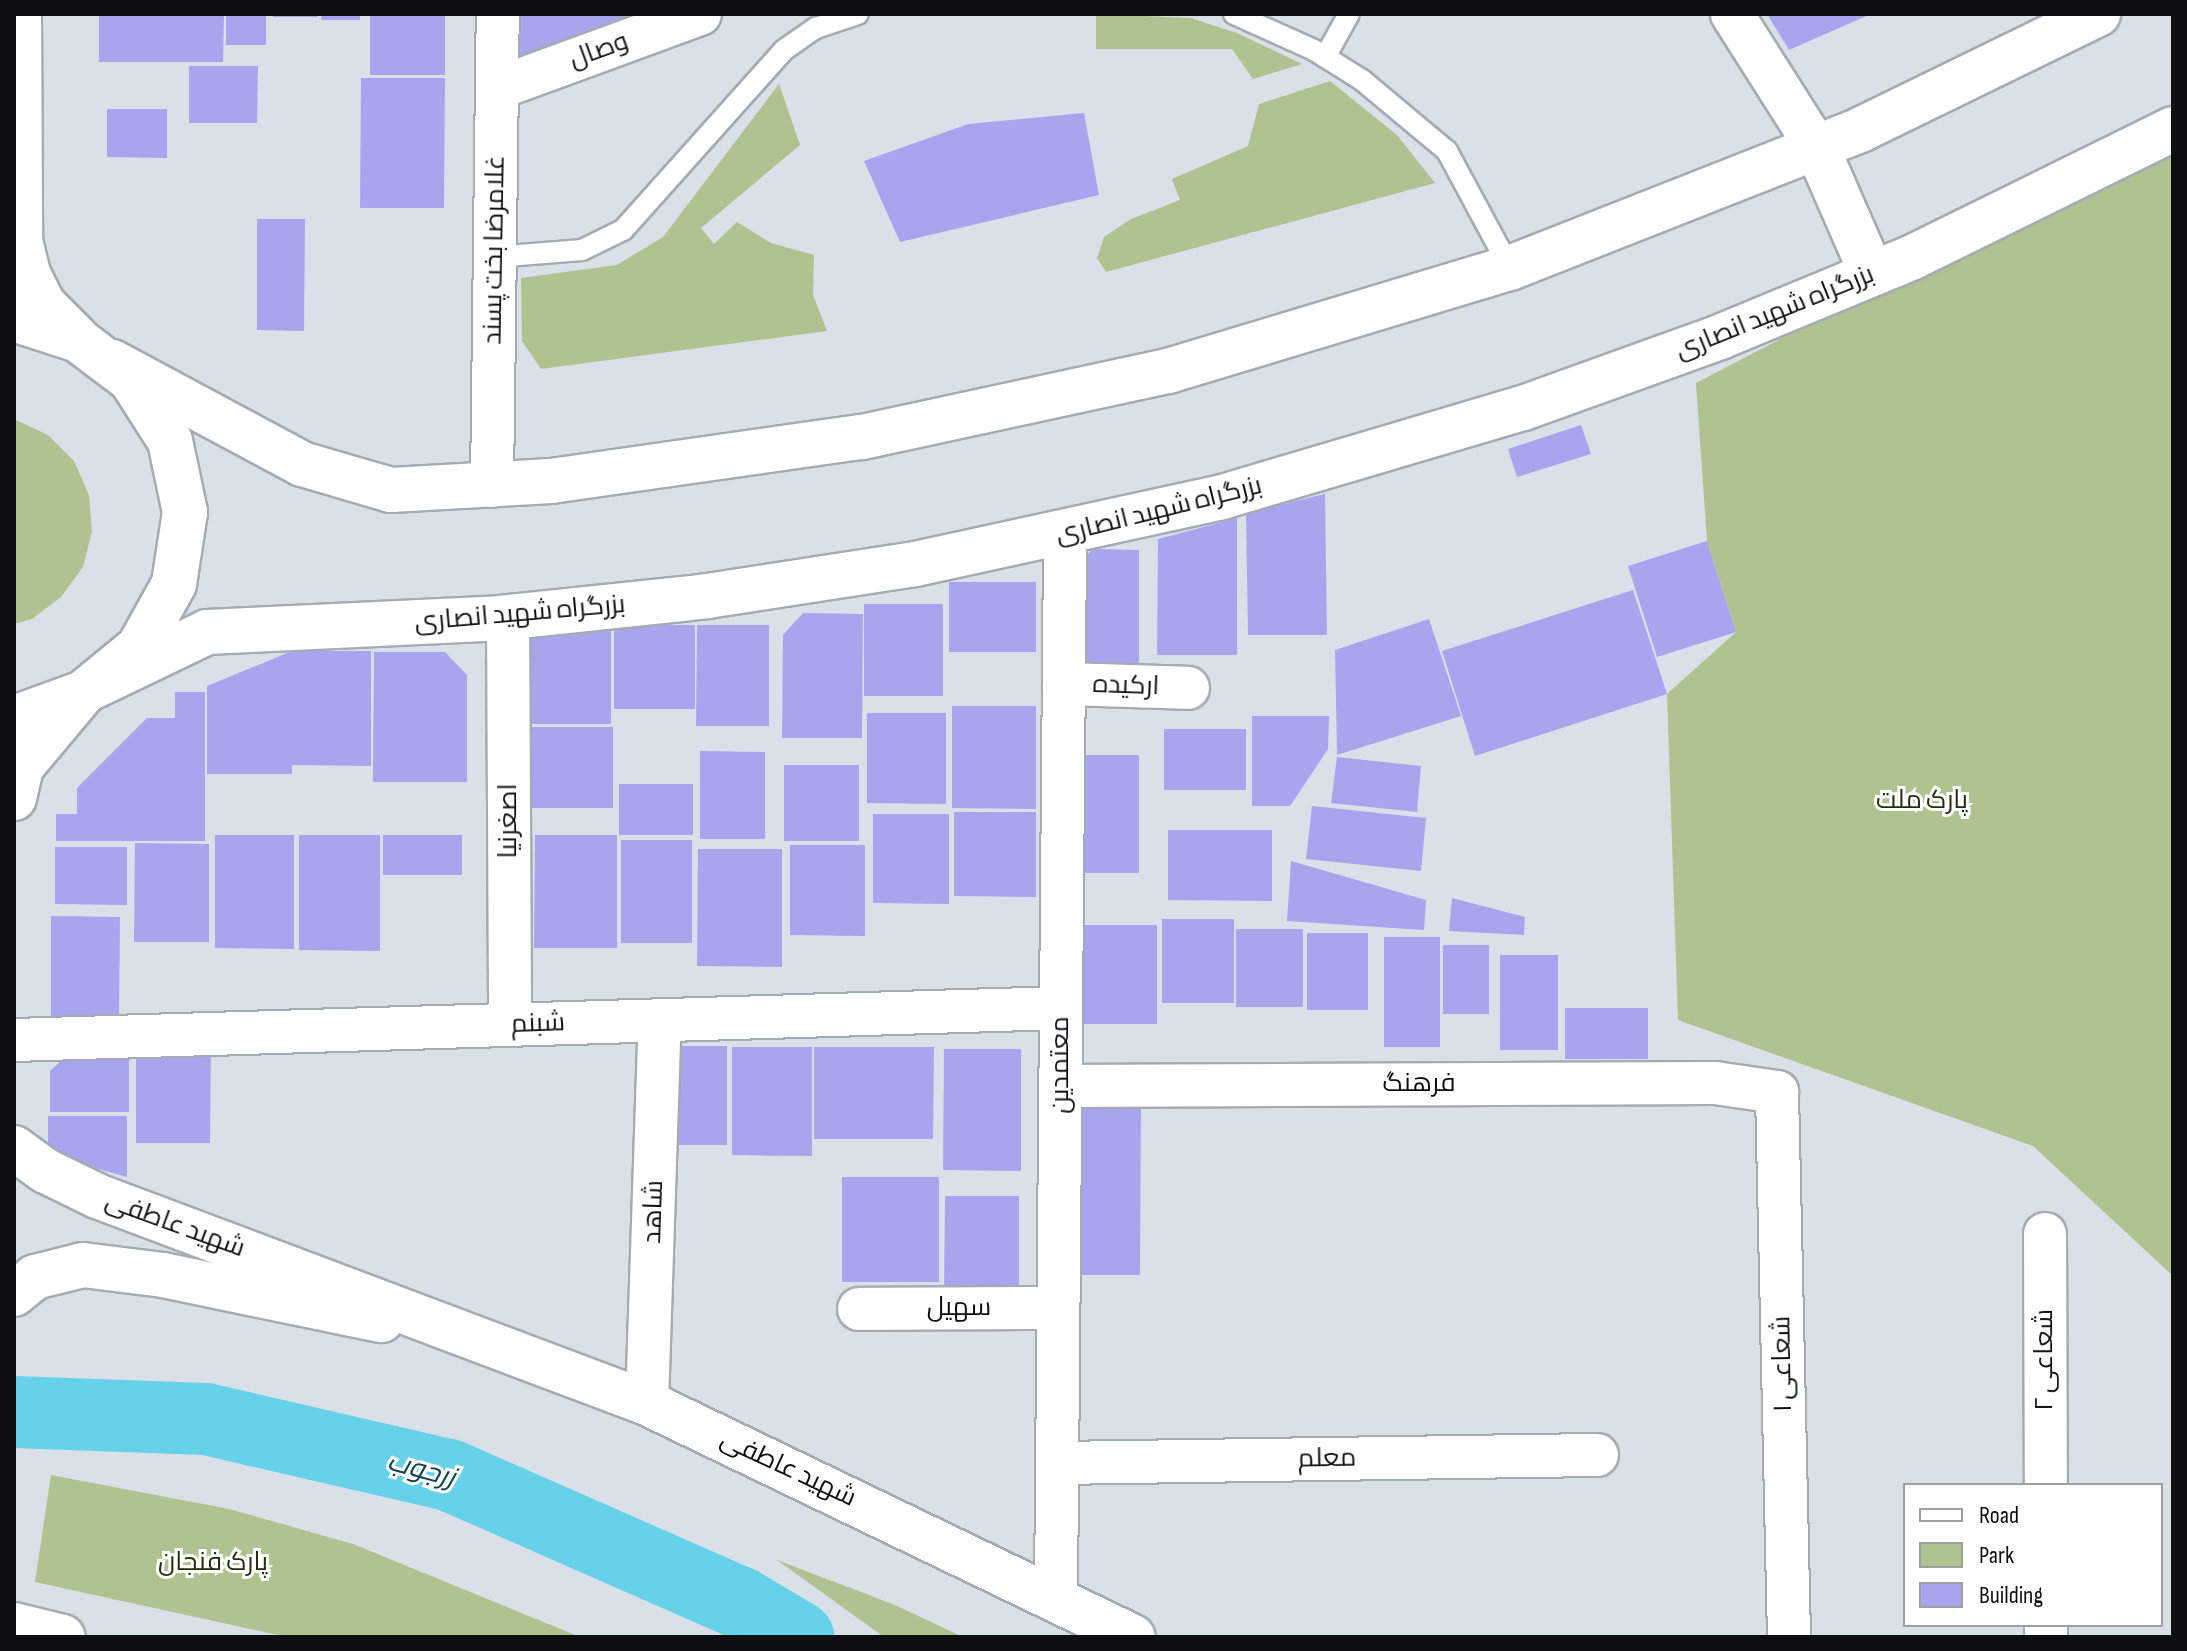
<!DOCTYPE html>
<meta charset="utf-8">
<style>
body{margin:0}
#map{position:relative;width:2187px;height:1651px;overflow:hidden;background:#d9e0e8;font-family:"Sofia Sans Condensed",Cairo,sans-serif}
div>[style]{position:absolute}
[style*='--x']{left:calc(var(--x)*1px);top:calc(var(--y)*1px);width:calc(var(--w)*1px);rotate:calc(var(--a)*1deg)}
.green>*{inset:0;background:#aec390}
.river>*{height:72px;margin:-36px;padding:0 36px;transform-origin:36px;border-radius:36px;background:#66d2e9}
.building>*{inset:0;background:#a7a5ed}
.roads{filter:drop-shadow(2px 0 #a5abb3) drop-shadow(-2px 0 #a5abb3) drop-shadow(0 2px #a5abb3) drop-shadow(0 -2px #a5abb3)}
.lane>*{height:20px;margin:-10px;padding:0 10px;transform-origin:10px;border-radius:10px;background:#fff}
.street>*{height:42px;margin:-21px;padding:0 21px;transform-origin:21px;border-radius:21px;background:#fff}
.secondary>*{height:44px;margin:-22px;padding:0 22px;transform-origin:22px;border-radius:22px;background:#fff}
.primary>*{height:44px;margin:-22px;padding:0 22px;transform-origin:22px;border-radius:22px;background:#fff}
span{translate:-50% -50%;white-space:nowrap;text-align:center;line-height:1.15;-webkit-text-stroke:6px #fff;paint-order:stroke}
.street-label{font-size:26px;color:#0d0f12}
.park-label{font-size:26px;color:#232e0f}
.water-label{font-size:28px;color:#0f414b;font-style:italic}
.frame{position:absolute;inset:0;border:16px solid #0d0f12;pointer-events:none}
.legend{position:absolute;left:1903px;top:1483px;width:260px;height:144px;box-sizing:border-box;background:#fff;border:2px solid #9e9fa0;margin:0;padding:10px 14px;list-style:none;font-size:24px;color:#0d0f12}
.legend li{display:flex;align-items:center;gap:16px;height:40px}
.legend b{width:40px;border:2px solid #9e9fa0}
</style>
<div id="map">
<div class="green">
<i style="clip-path:polygon(1096px 14px,1191px 18px,1237px 33px,1302px 64px,1253px 79px,1232px 49px,1096px 49px)"></i>
<i style="clip-path:polygon(1330px 81px,1397px 135px,1435px 183px,1106px 272px,1097px 258px,1104px 237px,1131px 219px,1180px 200px,1172px 179px,1248px 146px,1259px 104px)"></i>
<i style="clip-path:polygon(779px 84px,800px 145px,701px 228px,714px 244px,737px 222px,771px 243px,814px 255px,813px 295px,827px 331px,541px 369px,522px 341px,521px 278px,617px 265px,663px 237px)"></i>
<i style="clip-path:polygon(2173px 135px,2173px 1276px,2033px 1146px,1678px 1020px,1667px 694px,1736px 632px,1707px 541px,1696px 383px)"></i>
<i style="clip-path:polygon(14px 419px,48px 435px,74px 461px,89px 495px,92px 531px,83px 567px,61px 597px,32px 619px,14px 624px)"></i>
<i style="clip-path:polygon(51px 1475px,229px 1509px,353px 1544px,580px 1637px,287px 1637px,35px 1582px)"></i>
<i style="clip-path:polygon(777px 1560px,895px 1605px,963px 1637px,884px 1637px)"></i>
</div>
<div class="river">
<i style="--x:14;--y:1412;--w:192;--a:2.1"></i>
<i style="--x:206;--y:1419;--w:249;--a:13"></i>
<i style="--x:449;--y:1475;--w:317;--a:23.7"></i>
<i style="--x:739;--y:1602;--w:69;--a:30.7"></i>
</div>
<div class="building">
<i style="clip-path:polygon(99px 14px,224px 14px,223px 62px,99px 62px)"></i>
<i style="clip-path:polygon(226px 14px,266px 14px,266px 45px,226px 45px)"></i>
<i style="clip-path:polygon(273px 14px,317px 14px,317px 17px,273px 17px)"></i>
<i style="clip-path:polygon(321px 14px,360px 14px,360px 20px,321px 20px)"></i>
<i style="clip-path:polygon(370px 14px,445px 14px,445px 75px,370px 75px)"></i>
<i style="clip-path:polygon(513px 14px,644px 14px,513px 65px)"></i>
<i style="clip-path:polygon(1767px 14px,1871px 14px,1789px 50px)"></i>
<i style="clip-path:polygon(189px 66px,258px 66px,257px 123px,189px 123px)"></i>
<i style="clip-path:polygon(361px 78px,445px 78px,444px 208px,360px 208px)"></i>
<i style="clip-path:polygon(107px 109px,167px 109px,167px 158px,107px 157px)"></i>
<i style="clip-path:polygon(1084px 113px,1099px 195px,900px 242px,864px 161px,968px 124px)"></i>
<i style="clip-path:polygon(257px 219px,305px 219px,304px 331px,257px 330px)"></i>
<i style="clip-path:polygon(1581px 425px,1591px 454px,1517px 477px,1508px 449px)"></i>
<i style="clip-path:polygon(1325px 494px,1327px 635px,1248px 635px,1246px 513px)"></i>
<i style="clip-path:polygon(1237px 518px,1237px 655px,1157px 655px,1158px 539px)"></i>
<i style="clip-path:polygon(1707px 541px,1736px 632px,1657px 657px,1628px 566px)"></i>
<i style="clip-path:polygon(1093px 549px,1139px 550px,1139px 667px,1073px 667px,1073px 569px)"></i>
<i style="clip-path:polygon(949px 582px,1036px 582px,1036px 652px,949px 652px)"></i>
<i style="clip-path:polygon(1633px 590px,1667px 694px,1475px 756px,1442px 651px)"></i>
<i style="clip-path:polygon(864px 604px,943px 604px,943px 696px,864px 696px)"></i>
<i style="clip-path:polygon(803px 613px,863px 614px,862px 738px,782px 738px,783px 635px)"></i>
<i style="clip-path:polygon(1429px 619px,1461px 716px,1337px 755px,1335px 650px)"></i>
<i style="clip-path:polygon(526px 625px,611px 625px,611px 724px,526px 724px)"></i>
<i style="clip-path:polygon(614px 625px,695px 625px,695px 709px,614px 709px)"></i>
<i style="clip-path:polygon(697px 625px,769px 625px,769px 726px,696px 726px)"></i>
<i style="clip-path:polygon(292px 651px,371px 651px,371px 766px,292px 765px,292px 774px,207px 774px,207px 686px)"></i>
<i style="clip-path:polygon(374px 652px,445px 652px,467px 675px,467px 782px,373px 782px)"></i>
<i style="clip-path:polygon(175px 692px,205px 692px,205px 841px,56px 841px,56px 814px,77px 814px,77px 788px,147px 718px,175px 718px)"></i>
<i style="clip-path:polygon(952px 706px,1036px 706px,1036px 809px,952px 808px)"></i>
<i style="clip-path:polygon(867px 713px,946px 713px,946px 804px,867px 803px)"></i>
<i style="clip-path:polygon(1252px 716px,1329px 716px,1328px 749px,1290px 806px,1252px 806px)"></i>
<i style="clip-path:polygon(526px 727px,613px 727px,613px 808px,526px 808px)"></i>
<i style="clip-path:polygon(1164px 729px,1246px 729px,1246px 790px,1164px 790px)"></i>
<i style="clip-path:polygon(700px 751px,765px 752px,765px 839px,700px 839px)"></i>
<i style="clip-path:polygon(1077px 755px,1139px 755px,1139px 873px,1077px 873px)"></i>
<i style="clip-path:polygon(1337px 757px,1421px 766px,1417px 812px,1331px 803px)"></i>
<i style="clip-path:polygon(784px 765px,859px 765px,859px 841px,784px 841px)"></i>
<i style="clip-path:polygon(619px 784px,693px 784px,693px 835px,619px 835px)"></i>
<i style="clip-path:polygon(1312px 806px,1426px 818px,1421px 871px,1306px 859px)"></i>
<i style="clip-path:polygon(954px 812px,1036px 812px,1036px 897px,954px 896px)"></i>
<i style="clip-path:polygon(873px 814px,949px 814px,949px 904px,873px 903px)"></i>
<i style="clip-path:polygon(1168px 830px,1272px 830px,1272px 901px,1168px 900px)"></i>
<i style="clip-path:polygon(215px 835px,294px 835px,294px 949px,215px 948px)"></i>
<i style="clip-path:polygon(299px 835px,380px 835px,380px 951px,299px 950px)"></i>
<i style="clip-path:polygon(383px 835px,462px 835px,462px 875px,383px 875px)"></i>
<i style="clip-path:polygon(535px 835px,617px 835px,617px 948px,534px 948px)"></i>
<i style="clip-path:polygon(621px 840px,692px 840px,692px 943px,621px 943px)"></i>
<i style="clip-path:polygon(135px 843px,209px 844px,209px 942px,134px 942px)"></i>
<i style="clip-path:polygon(790px 845px,865px 845px,865px 936px,790px 935px)"></i>
<i style="clip-path:polygon(55px 847px,127px 847px,127px 905px,55px 904px)"></i>
<i style="clip-path:polygon(698px 849px,782px 849px,782px 967px,697px 966px)"></i>
<i style="clip-path:polygon(1291px 861px,1426px 900px,1424px 930px,1287px 921px)"></i>
<i style="clip-path:polygon(1452px 898px,1525px 917px,1524px 935px,1449px 931px)"></i>
<i style="clip-path:polygon(51px 916px,120px 917px,119px 1017px,51px 1017px)"></i>
<i style="clip-path:polygon(1162px 919px,1234px 919px,1234px 1003px,1162px 1003px)"></i>
<i style="clip-path:polygon(1079px 925px,1157px 925px,1157px 1024px,1079px 1024px)"></i>
<i style="clip-path:polygon(1236px 929px,1303px 929px,1303px 1007px,1236px 1007px)"></i>
<i style="clip-path:polygon(1307px 933px,1368px 933px,1368px 1010px,1307px 1010px)"></i>
<i style="clip-path:polygon(1384px 937px,1440px 937px,1440px 1047px,1384px 1047px)"></i>
<i style="clip-path:polygon(1443px 945px,1489px 945px,1489px 1014px,1443px 1014px)"></i>
<i style="clip-path:polygon(1500px 955px,1558px 955px,1558px 1050px,1500px 1050px)"></i>
<i style="clip-path:polygon(1565px 1008px,1648px 1008px,1648px 1059px,1565px 1059px)"></i>
<i style="clip-path:polygon(136px 1045px,211px 1045px,210px 1143px,136px 1143px)"></i>
<i style="clip-path:polygon(665px 1046px,727px 1046px,727px 1145px,665px 1145px)"></i>
<i style="clip-path:polygon(732px 1047px,812px 1047px,812px 1156px,732px 1155px)"></i>
<i style="clip-path:polygon(814px 1047px,934px 1047px,933px 1139px,814px 1139px)"></i>
<i style="clip-path:polygon(75px 1048px,129px 1049px,129px 1112px,50px 1112px,50px 1071px)"></i>
<i style="clip-path:polygon(944px 1049px,1021px 1049px,1021px 1171px,943px 1170px)"></i>
<i style="clip-path:polygon(1141px 1102px,1140px 1275px,1073px 1275px,1075px 1104px)"></i>
<i style="clip-path:polygon(48px 1116px,127px 1116px,127px 1177px,48px 1155px)"></i>
<i style="clip-path:polygon(842px 1177px,939px 1177px,939px 1282px,842px 1282px)"></i>
<i style="clip-path:polygon(945px 1196px,1019px 1196px,1019px 1297px,944px 1297px)"></i>
</div>
<div class="roads">
<div class="lane">
<i style="--x:1234;--y:14;--w:88;--a:24.2"></i>
<i style="--x:1314;--y:50;--w:57;--a:32"></i>
<i style="--x:1362;--y:80;--w:111;--a:39.9"></i>
<i style="--x:1447;--y:151;--w:133;--a:61.7"></i>
<i style="--x:1325;--y:57;--w:49;--a:-60.8"></i>
<i style="--x:495;--y:257;--w:87;--a:-4.6"></i>
<i style="--x:582;--y:250;--w:46;--a:-26"></i>
<i style="--x:623;--y:230;--w:241;--a:-48.2"></i>
<i style="--x:784;--y:50;--w:39;--a:-35"></i>
<i style="--x:816;--y:28;--w:44;--a:-18.4"></i>
</div>
<div class="street">
<i style="--x:1732;--y:14;--w:159;--a:57.6"></i>
<i style="--x:498;--y:88;--w:215;--a:-20.1"></i>
<i style="--x:492;--y:486;--w:472;--a:-89.3"></i>
<i style="--x:508;--y:617;--w:408;--a:89.7"></i>
<i style="--x:1064;--y:684;--w:124;--a:1.8"></i>
<i style="--x:14;--y:1040;--w:1047;--a:-1.75"></i>
<i style="--x:1061;--y:1086;--w:654;--a:-0.26"></i>
<i style="--x:1715;--y:1083;--w:63;--a:8.3"></i>
<i style="--x:1777;--y:1092;--w:545;--a:88.74"></i>
<i style="--x:2045;--y:1234;--w:251;--a:89.8"></i>
<i style="--x:859;--y:1309;--w:199;--a:-0.3"></i>
<i style="--x:647;--y:1403;--w:383;--a:-88.1"></i>
<i style="--x:1057;--y:1463;--w:540;--a:-0.85"></i>
<i style="--x:1056;--y:1596;--w:1063;--a:-89.51"></i>
<i style="--x:2046;--y:1625;--w:12;--a:90"></i>
</div>
<div class="secondary">
<i style="--x:14;--y:798;--w:32;--a:-77"></i>
<i style="--x:21;--y:767;--w:97;--a:-50"></i>
<i style="--x:14;--y:1148;--w:39;--a:36"></i>
<i style="--x:46;--y:1171;--w:57;--a:26.1"></i>
<i style="--x:97;--y:1196;--w:588;--a:20.62"></i>
<i style="--x:647;--y:1403;--w:539;--a:25.71"></i>
<i style="--x:14;--y:1294;--w:27;--a:-39"></i>
<i style="--x:35;--y:1277;--w:49;--a:-14"></i>
<i style="--x:83;--y:1265;--w:81;--a:7.1"></i>
<i style="--x:163;--y:1275;--w:223;--a:11.7"></i>
<i style="--x:14;--y:1625;--w:50;--a:13.8"></i>
</div>
<div class="primary">
<i style="--x:19;--y:14;--w:227;--a:89.7"></i>
<i style="--x:20;--y:241;--w:36;--a:76"></i>
<i style="--x:29;--y:276;--w:31;--a:63"></i>
<i style="--x:43;--y:304;--w:48;--a:45"></i>
<i style="--x:1817;--y:148;--w:137;--a:66.4"></i>
<i style="--x:14;--y:319;--w:67;--a:18.2"></i>
<i style="--x:78;--y:340;--w:66;--a:37"></i>
<i style="--x:131;--y:380;--w:72;--a:57.4"></i>
<i style="--x:170;--y:441;--w:73;--a:78.1"></i>
<i style="--x:185;--y:512;--w:73;--a:98.7"></i>
<i style="--x:174;--y:584;--w:72;--a:119.1"></i>
<i style="--x:139;--y:647;--w:72;--a:140.6"></i>
<i style="--x:83;--y:693;--w:73;--a:160.1"></i>
<i style="--x:112;--y:362;--w:216;--a:28.2"></i>
<i style="--x:302;--y:464;--w:93;--a:16.3"></i>
<i style="--x:391;--y:490;--w:160;--a:-3.2"></i>
<i style="--x:551;--y:481;--w:314;--a:-8.1"></i>
<i style="--x:862;--y:437;--w:313;--a:-12.2"></i>
<i style="--x:1168;--y:371;--w:357;--a:-16.8"></i>
<i style="--x:1510;--y:268;--w:376;--a:-21.5"></i>
<i style="--x:1860;--y:130;--w:265;--a:-26"></i>
<i style="--x:95;--y:686;--w:124;--a:-25.7"></i>
<i style="--x:207;--y:632;--w:293;--a:-2.7"></i>
<i style="--x:500;--y:618;--w:209;--a:-6"></i>
<i style="--x:708;--y:596;--w:209;--a:-8.8"></i>
<i style="--x:915;--y:564;--w:314;--a:-12.3"></i>
<i style="--x:1222;--y:497;--w:314;--a:-16.5"></i>
<i style="--x:1523;--y:408;--w:209;--a:-19.8"></i>
<i style="--x:1720;--y:337;--w:209;--a:-22.5"></i>
<i style="--x:1913;--y:257;--w:290;--a:-26.2"></i>
</div>
</div>
<div class="street-label">
<span style="left:599px;top:51px;rotate:-20deg">وصال</span>
<span style="left:495px;top:250px;rotate:-89deg">غلامرضا بخت پسند</span>
<span style="left:1775px;top:313px;rotate:-22deg">بزرگراه شهید انصاری</span>
<span style="left:1159px;top:511px;rotate:-14deg">بزرگراه شهید انصاری</span>
<span style="left:520px;top:614px;rotate:-5deg">بزرگراه شهید انصاری</span>
<span style="left:1126px;top:686px;rotate:2deg">ارکیده</span>
<span style="left:509px;top:821px;rotate:-90deg">اصغرنیا</span>
<span style="left:538px;top:1024px;rotate:-2deg">شبنم</span>
<span style="left:1061px;top:1065px;rotate:-90deg">معتمدین</span>
<span style="left:1419px;top:1084px">فرهنگ</span>
<span style="left:654px;top:1212px;rotate:-88deg">شاهد</span>
<span style="left:175px;top:1225px;rotate:20deg">شهید عاطفی</span>
<span style="left:959px;top:1308px">سهیل</span>
<span style="left:2045px;top:1360px;rotate:-90deg">شعاعی ۲</span>
<span style="left:1783px;top:1364px;rotate:-91deg">شعاعی ۱</span>
<span style="left:1327px;top:1459px;rotate:-1deg">معلم</span>
<span style="left:788px;top:1469px;rotate:25deg">شهید عاطفی</span>
</div>
<div class="park-label">
<span style="left:1922px;top:801px">پارک ملت</span>
<span style="left:213px;top:1563px">پارک فنجان</span>
</div>
<div class="water-label">
<span style="left:421px;top:1470px;rotate:15deg">زرجوب</span>
</div>
<div class="frame"></div>
<ul class="legend">
<li><b style="height:10px;background:#fff"></b>Road</li>
<li><b style="height:22px;background:#aec390"></b>Park</li>
<li><b style="height:22px;background:#a7a5ed"></b>Building</li>
</ul>
</div>
